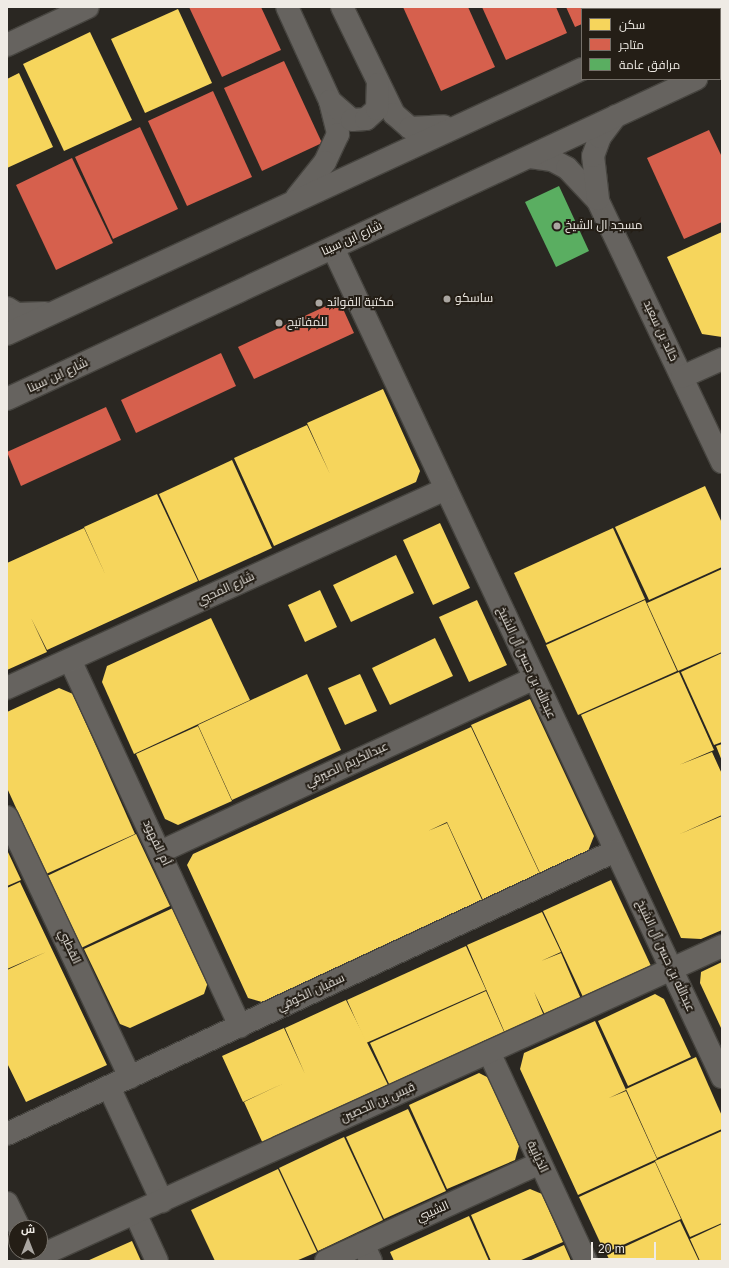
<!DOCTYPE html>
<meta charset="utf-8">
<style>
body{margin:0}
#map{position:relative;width:729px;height:1268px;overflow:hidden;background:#2a2722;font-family:Arial,Cairo,sans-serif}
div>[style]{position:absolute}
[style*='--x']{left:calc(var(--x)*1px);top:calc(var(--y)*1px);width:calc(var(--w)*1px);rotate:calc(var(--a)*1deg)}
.homes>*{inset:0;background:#f6d55c}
.shops>*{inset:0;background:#d6604d}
.public>*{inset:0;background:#5aae61}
.roads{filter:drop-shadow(1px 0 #46443f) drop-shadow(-1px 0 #46443f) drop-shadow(0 1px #46443f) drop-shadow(0 -1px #46443f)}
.minor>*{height:22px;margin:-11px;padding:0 11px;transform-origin:11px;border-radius:11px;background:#66635f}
.tertiary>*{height:22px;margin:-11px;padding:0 11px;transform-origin:11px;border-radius:11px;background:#66635f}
.dots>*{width:11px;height:11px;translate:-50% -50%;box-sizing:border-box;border:2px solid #241e16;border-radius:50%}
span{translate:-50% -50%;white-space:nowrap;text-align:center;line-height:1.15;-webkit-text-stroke:4px #241e16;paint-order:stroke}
.poi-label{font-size:12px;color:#efebe5}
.left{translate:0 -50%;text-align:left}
.street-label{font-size:12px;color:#efebe5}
.frame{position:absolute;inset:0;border:8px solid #efebe5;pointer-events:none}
.legend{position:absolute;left:581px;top:8px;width:140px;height:72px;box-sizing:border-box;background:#241e16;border:1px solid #757069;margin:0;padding:5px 7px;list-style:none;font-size:12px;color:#efebe5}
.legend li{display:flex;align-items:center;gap:8px;height:20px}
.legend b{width:20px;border:1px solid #757069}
.north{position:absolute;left:8px;top:1220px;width:40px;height:40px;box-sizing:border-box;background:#241e16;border:1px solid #757069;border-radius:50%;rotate:0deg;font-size:11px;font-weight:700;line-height:16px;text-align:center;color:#efebe5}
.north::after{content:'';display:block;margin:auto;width:14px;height:18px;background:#aaa6a1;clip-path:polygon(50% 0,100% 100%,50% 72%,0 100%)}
.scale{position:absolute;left:591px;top:1242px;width:65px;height:18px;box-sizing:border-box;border:2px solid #efebe5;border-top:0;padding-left:5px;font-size:12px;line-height:14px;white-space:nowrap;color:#efebe5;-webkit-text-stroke:3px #241e16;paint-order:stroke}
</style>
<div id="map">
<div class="homes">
<i style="clip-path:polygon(178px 9px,212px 83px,145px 113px,111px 39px)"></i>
<i style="clip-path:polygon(90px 32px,132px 120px,64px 151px,23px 64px)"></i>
<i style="clip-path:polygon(19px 73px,53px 147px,7px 168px,7px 79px)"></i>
<i style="clip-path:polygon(722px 232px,722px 337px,702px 334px,667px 257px)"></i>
<i style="clip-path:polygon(383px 389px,420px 471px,416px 482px,274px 546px,234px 458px,307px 425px,330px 474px,307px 423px)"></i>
<i style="clip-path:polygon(232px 460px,272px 548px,199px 581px,159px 494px)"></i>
<i style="clip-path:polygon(705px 486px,722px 523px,722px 567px,649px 600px,615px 527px)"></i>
<i style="clip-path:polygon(157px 494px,198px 581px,47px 650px,31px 618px,47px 652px,7px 670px,7px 563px,84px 528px,106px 576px,84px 527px)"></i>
<i style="clip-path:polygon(440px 523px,470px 588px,433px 605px,403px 540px)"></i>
<i style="clip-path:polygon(613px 528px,645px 599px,546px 643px,514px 573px)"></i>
<i style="clip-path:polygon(396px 555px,414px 593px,351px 622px,333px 585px)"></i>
<i style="clip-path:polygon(722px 569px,722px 652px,678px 671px,647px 603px)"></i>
<i style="clip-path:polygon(320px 590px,337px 627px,305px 642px,288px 605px)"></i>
<i style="clip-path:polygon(477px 600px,507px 665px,469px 682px,439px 617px)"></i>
<i style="clip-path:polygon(645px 600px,677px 671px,578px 715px,546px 645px)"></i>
<i style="clip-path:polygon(211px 618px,250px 700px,134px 754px,102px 682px,107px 666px)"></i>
<i style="clip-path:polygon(435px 638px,453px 676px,390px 705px,372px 668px)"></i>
<i style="clip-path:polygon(722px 653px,722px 742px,714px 745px,681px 672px)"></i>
<i style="clip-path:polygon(679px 672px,714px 750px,679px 765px,712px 752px,722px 774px,722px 815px,680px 834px,722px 816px,722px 930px,701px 939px,681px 938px,581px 715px)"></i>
<i style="clip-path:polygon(307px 674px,341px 750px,232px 800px,198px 725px)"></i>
<i style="clip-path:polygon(360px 674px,377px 711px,345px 725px,328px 688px)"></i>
<i style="clip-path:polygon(59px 688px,73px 694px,135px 834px,46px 874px,7px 788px,7px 712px)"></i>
<i style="clip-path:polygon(530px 699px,594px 836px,588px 851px,540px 873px,471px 725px)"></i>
<i style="clip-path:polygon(198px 726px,232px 801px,178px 825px,165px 819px,136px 754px)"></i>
<i style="clip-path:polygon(471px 727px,540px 874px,483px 900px,447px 822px,428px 831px,447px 823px,482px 900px,423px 927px,421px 923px,423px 927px,262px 1002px,248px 998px,187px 865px,193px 854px)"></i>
<i style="clip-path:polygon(722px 744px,722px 761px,716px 746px)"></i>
<i style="clip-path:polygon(136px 834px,170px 906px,81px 948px,47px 876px)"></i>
<i style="clip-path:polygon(7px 850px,21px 880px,7px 886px)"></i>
<i style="clip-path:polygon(611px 880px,651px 966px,583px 997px,543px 911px)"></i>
<i style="clip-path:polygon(20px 882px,107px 1065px,26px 1102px,7px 1063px,7px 970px,46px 952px,7px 969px,7px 888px)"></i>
<i style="clip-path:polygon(173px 908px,208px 982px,204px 994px,130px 1028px,120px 1024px,84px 949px)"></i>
<i style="clip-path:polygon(542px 912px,561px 952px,541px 961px,561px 953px,581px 999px,545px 1015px,534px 992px,544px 1016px,505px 1033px,467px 945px)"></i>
<i style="clip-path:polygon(466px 946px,486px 990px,366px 1043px,347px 1000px)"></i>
<i style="clip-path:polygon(722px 962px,722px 1030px,700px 983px,701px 972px)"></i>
<i style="clip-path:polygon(486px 991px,505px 1034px,390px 1086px,370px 1043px)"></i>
<i style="clip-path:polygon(655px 994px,664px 999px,691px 1057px,628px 1086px,598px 1021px)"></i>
<i style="clip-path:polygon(346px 1000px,390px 1089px,264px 1146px,244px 1102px,284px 1083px,243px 1102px,222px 1056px,284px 1028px,305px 1074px,285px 1028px)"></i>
<i style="clip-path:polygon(595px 1021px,626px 1090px,609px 1098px,626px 1091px,657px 1159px,578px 1195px,520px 1069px,524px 1053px)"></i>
<i style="clip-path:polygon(696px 1057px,722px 1116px,722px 1129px,657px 1158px,626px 1089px)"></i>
<i style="clip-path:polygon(479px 1073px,489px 1078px,519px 1146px,515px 1160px,447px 1189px,409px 1105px)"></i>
<i style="clip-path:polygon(408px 1109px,446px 1191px,384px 1219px,346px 1137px)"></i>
<i style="clip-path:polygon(722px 1131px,722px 1223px,690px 1237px,655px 1161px)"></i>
<i style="clip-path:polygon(344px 1137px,383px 1220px,318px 1251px,279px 1168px)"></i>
<i style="clip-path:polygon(655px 1162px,681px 1219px,605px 1253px,579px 1197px)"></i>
<i style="clip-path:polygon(278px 1169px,317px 1252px,296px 1261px,215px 1261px,191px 1210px)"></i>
<i style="clip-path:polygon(530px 1189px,542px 1194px,563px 1242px,519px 1261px,491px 1261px,471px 1215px)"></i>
<i style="clip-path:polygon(469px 1216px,489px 1261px,394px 1261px,390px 1252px)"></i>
<i style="clip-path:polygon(680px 1221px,699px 1261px,610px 1261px,607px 1255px)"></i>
<i style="clip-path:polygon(722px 1224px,722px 1261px,700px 1261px,690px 1239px)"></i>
<i style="clip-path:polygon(132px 1241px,141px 1261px,87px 1261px)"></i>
<i style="clip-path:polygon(564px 1245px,571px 1261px,529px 1261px)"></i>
</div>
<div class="shops">
<i style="clip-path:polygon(189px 7px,261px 7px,281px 50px,222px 77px)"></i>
<i style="clip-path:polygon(403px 7px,468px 7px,495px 67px,441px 91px)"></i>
<i style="clip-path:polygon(482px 7px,556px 7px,567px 33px,506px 60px)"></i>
<i style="clip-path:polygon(566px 7px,620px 7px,582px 9px,582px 24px,575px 27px)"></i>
<i style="clip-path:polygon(284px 61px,322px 143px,262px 171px,224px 88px)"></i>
<i style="clip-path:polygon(213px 91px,252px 177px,187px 206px,148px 121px)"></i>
<i style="clip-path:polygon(140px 127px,178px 209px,113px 239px,75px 157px)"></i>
<i style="clip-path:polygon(709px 130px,722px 157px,722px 222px,684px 239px,647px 158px)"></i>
<i style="clip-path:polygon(72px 158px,113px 243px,56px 270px,16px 185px)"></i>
<i style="clip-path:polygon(339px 300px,354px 333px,254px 379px,238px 347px)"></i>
<i style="clip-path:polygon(221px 353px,236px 386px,136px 433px,121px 400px)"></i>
<i style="clip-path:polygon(106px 407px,121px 440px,21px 486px,7px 452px)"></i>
</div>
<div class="public">
<i style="clip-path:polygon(559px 186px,589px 251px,556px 267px,525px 202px)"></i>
</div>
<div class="roads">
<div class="minor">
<i style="--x:7;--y:45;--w:89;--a:-25.1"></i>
<i style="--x:530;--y:157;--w:22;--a:8"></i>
<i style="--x:552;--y:160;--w:17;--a:28"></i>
<i style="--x:567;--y:168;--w:45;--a:46.8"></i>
<i style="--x:598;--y:201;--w:289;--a:64.6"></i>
<i style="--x:598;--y:199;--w:43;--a:-96.6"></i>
<i style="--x:593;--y:156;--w:20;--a:-70"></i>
<i style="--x:600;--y:137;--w:26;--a:-53"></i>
<i style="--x:333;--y:248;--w:916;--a:64.86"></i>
<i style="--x:682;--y:377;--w:44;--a:-24.2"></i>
<i style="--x:70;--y:660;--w:404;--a:65.1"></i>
<i style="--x:7;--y:688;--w:481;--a:-24.4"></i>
<i style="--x:7;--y:817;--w:288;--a:64.7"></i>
<i style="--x:160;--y:852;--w:411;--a:-24.9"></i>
<i style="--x:489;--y:1052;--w:230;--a:65.1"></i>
<i style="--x:109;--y:1087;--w:126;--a:65.1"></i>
<i style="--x:7;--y:1134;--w:671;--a:-24.96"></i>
<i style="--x:7;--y:1203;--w:28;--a:64"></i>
<i style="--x:135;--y:1213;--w:53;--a:65.4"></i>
<i style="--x:363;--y:1244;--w:19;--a:65"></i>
<i style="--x:33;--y:1259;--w:757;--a:-24.43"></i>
<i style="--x:326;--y:1261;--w:235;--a:-24.6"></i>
</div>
<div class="tertiary">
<i style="--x:287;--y:7;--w:103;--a:65.4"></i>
<i style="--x:330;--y:101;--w:34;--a:76"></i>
<i style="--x:338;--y:134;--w:31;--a:115"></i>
<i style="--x:325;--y:162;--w:45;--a:128.7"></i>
<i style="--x:342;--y:7;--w:119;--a:64.1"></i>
<i style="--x:394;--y:114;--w:21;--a:41"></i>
<i style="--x:410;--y:128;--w:34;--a:-3"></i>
<i style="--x:714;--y:9;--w:4;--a:-27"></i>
<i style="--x:720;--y:68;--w:2;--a:-27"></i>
<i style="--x:330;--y:101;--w:29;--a:41"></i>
<i style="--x:352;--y:120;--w:14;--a:-4"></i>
<i style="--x:366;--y:119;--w:15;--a:-42"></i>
<i style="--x:377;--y:109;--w:25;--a:-88"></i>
<i style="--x:7;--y:308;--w:12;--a:31"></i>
<i style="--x:17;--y:314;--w:28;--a:-2"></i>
<i style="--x:7;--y:334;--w:633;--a:-24.74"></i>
<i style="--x:7;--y:399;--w:760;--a:-24.91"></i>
</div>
</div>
<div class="dots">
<i style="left:557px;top:226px;background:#aaa6a1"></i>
<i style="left:447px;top:299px;background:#aaa6a1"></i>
<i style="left:319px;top:303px;background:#aaa6a1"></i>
<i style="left:279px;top:323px;background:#aaa6a1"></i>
</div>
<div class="poi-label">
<span class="left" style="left:565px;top:226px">مسجد ال الشيخ</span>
<span class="left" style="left:455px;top:299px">ساسكو</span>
<span class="left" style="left:327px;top:303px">مكتبة الفوائد</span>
<span class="left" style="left:287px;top:323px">للمفاتيح</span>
</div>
<div class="street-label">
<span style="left:352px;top:239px;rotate:-25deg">شارع ابن سينا</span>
<span style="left:660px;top:331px;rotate:65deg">خالد بن سعيد</span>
<span style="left:58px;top:376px;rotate:-25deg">شارع ابن سينا</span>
<span style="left:226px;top:589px;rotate:-25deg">شارع المحبي</span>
<span style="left:526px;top:663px;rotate:65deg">عبدالله بن حسن آل الشيخ</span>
<span style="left:347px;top:765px;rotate:-25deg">عبدالكريم الصيرفي</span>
<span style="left:156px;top:843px;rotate:65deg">أم الفهود</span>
<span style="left:69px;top:947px;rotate:65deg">القطبي</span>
<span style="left:665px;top:956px;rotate:65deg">عبدالله بن حسن آل الشيخ</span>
<span style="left:311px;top:993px;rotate:-25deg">سفيان الكوفي</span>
<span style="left:378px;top:1103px;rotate:-24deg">قيس بن الحصين</span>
<span style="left:537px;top:1157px;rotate:65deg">الذيابية</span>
<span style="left:433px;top:1212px;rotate:-24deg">الشيبي</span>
</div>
<div class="frame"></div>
<ul class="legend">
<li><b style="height:11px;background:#f6d55c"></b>سكن</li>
<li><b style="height:11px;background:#d6604d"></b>متاجر</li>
<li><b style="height:11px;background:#5aae61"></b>مرافق عامة</li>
</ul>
<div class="north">ش</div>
<div class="scale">20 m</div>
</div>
